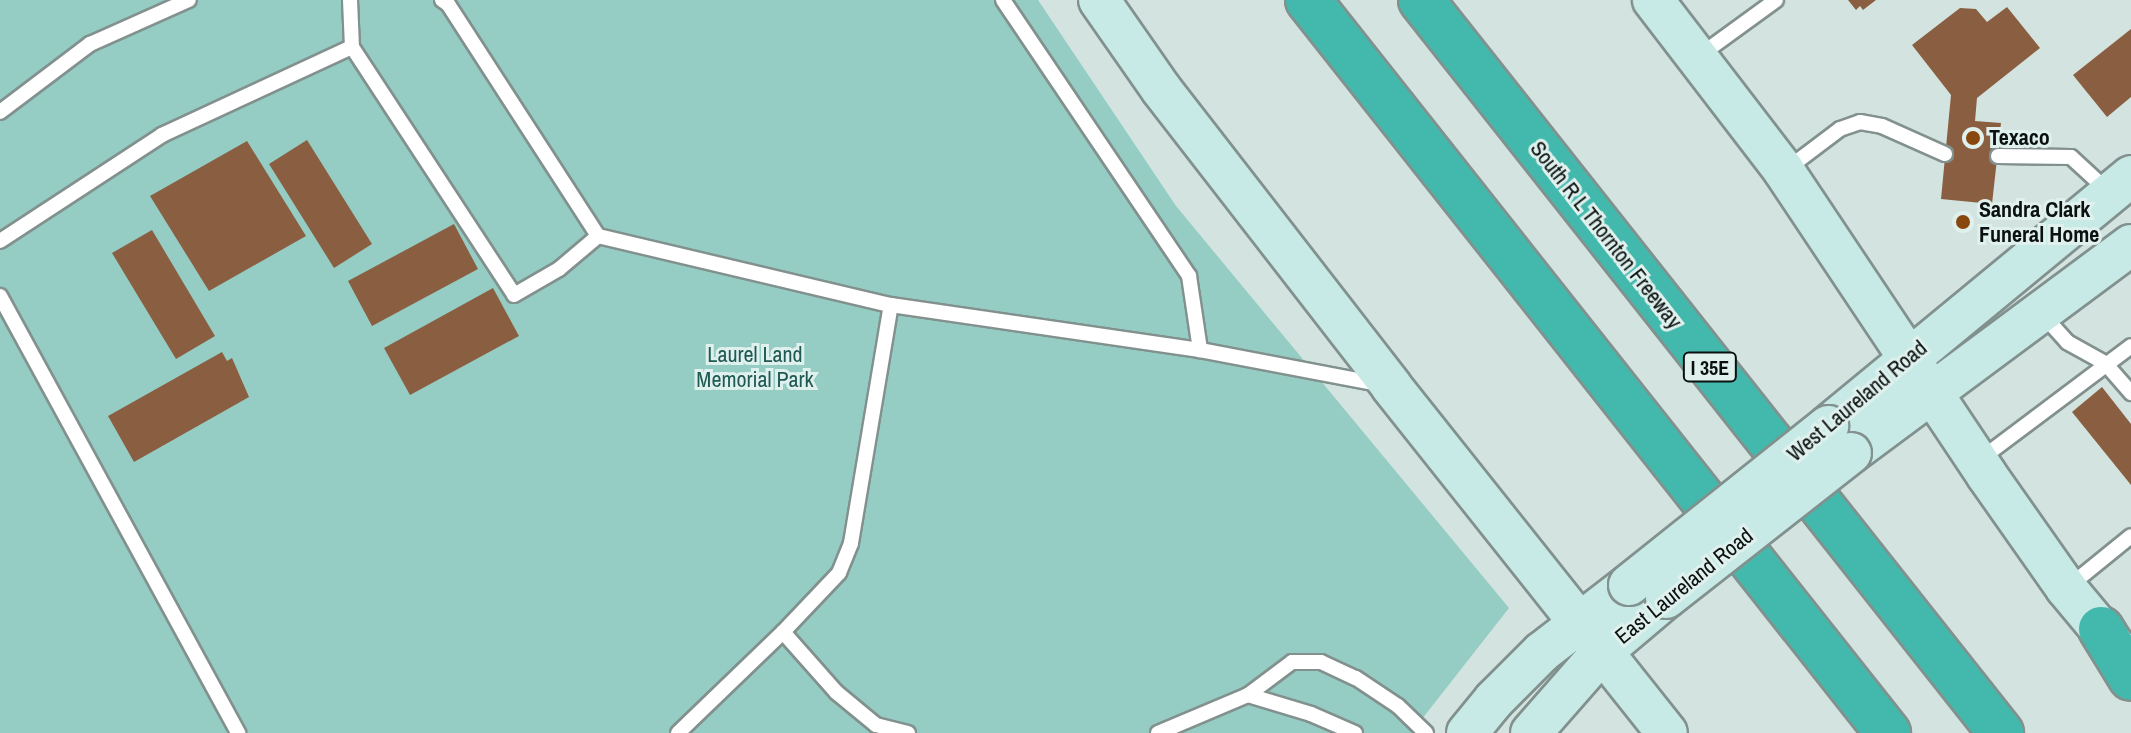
<!DOCTYPE html>
<style>
body{margin:0}
#map{position:relative;width:2131px;height:733px;overflow:hidden;background:#d2e3e0;font-family:"Archivo Narrow",sans-serif}
div>[style]{position:absolute}
[style*='--x']{left:calc(var(--x)*1px);top:calc(var(--y)*1px);width:calc(var(--w)*1px);rotate:calc(var(--a)*1deg)}
.green>*{inset:0;background:#95ccc4}
.building>*{inset:0;background:#8a5f41}
.roads{filter:drop-shadow(2px 0 #82918e) drop-shadow(-2px 0 #82918e) drop-shadow(0 2px #82918e) drop-shadow(0 -2px #82918e)}
.lane>*{height:14px;margin:-7px;padding:0 7px;transform-origin:7px;border-radius:7px;background:#fff}
.secondary>*{height:40px;margin:-20px;padding:0 20px;transform-origin:20px;border-radius:20px;background:#c7eae6}
.highway>*{height:44px;margin:-22px;padding:0 22px;transform-origin:22px;border-radius:22px;background:#43b9ad}
.bridges{filter:drop-shadow(2px 0 #82918e) drop-shadow(-2px 0 #82918e) drop-shadow(0 2px #82918e) drop-shadow(0 -2px #82918e)}
.secondary-bridge>*{height:40px;margin:-20px;padding:0 20px;transform-origin:20px;border-radius:20px;background:#c7eae6}
.dots>*{width:22px;height:22px;translate:-50% -50%;box-sizing:border-box;border:4px solid #dff0ed;border-radius:50%}
span{translate:-50% -50%;white-space:nowrap;text-align:center;line-height:1.15;-webkit-text-stroke:6px #dff0ed;paint-order:stroke}
.shield-label span{padding:2px 6px;background:#dff0ed;border:2px solid;border-radius:6px;-webkit-text-stroke-width:0}
.shield-label{font-size:20px;color:#0b1110;font-weight:700}
.poi-label{font-size:22px;color:#0b1110;font-weight:700}
.left{translate:0 -50%;text-align:left}
.street-label{font-size:22px;color:#0b1110}
.park-label{font-size:22px;color:#1e5953}
</style>
<div id="map">
<div class="green">
<i style="clip-path:polygon(0 0,1038px 0,1176px 206px,1509px 608px,1411px 733px,0 733px)"></i>
</div>
<div class="building">
<i style="clip-path:polygon(1848px 0,1876px 0,1863px 10px,1860px 6px,1856px 10px)"></i>
<i style="clip-path:polygon(2007px 7px,2040px 48px,1977px 98px,1975px 121px,2001px 123px,1992px 204px,1941px 199px,1951px 95px,1912px 45px,1960px 8px,1976px 9px,1987px 22px)"></i>
<i style="clip-path:polygon(2131px 29px,2131px 97px,2107px 117px,2073px 75px)"></i>
<i style="clip-path:polygon(307px 140px,372px 244px,334px 268px,269px 164px)"></i>
<i style="clip-path:polygon(247px 141px,306px 236px,209px 291px,150px 196px)"></i>
<i style="clip-path:polygon(454px 224px,478px 269px,372px 326px,348px 281px)"></i>
<i style="clip-path:polygon(152px 230px,215px 336px,176px 359px,112px 253px)"></i>
<i style="clip-path:polygon(493px 288px,519px 336px,410px 395px,384px 348px)"></i>
<i style="clip-path:polygon(222px 352px,227px 361px,232px 358px,249px 397px,134px 462px,108px 416px)"></i>
<i style="clip-path:polygon(2102px 387px,2131px 424px,2131px 485px,2072px 412px)"></i>
</div>
<div class="roads">
<div class="lane">
<i style="--x:350;--y:0;--w:47;--a:87.6"></i>
<i style="--x:352;--y:47;--w:296;--a:56.8"></i>
<i style="--x:514;--y:295;--w:52;--a:-30"></i>
<i style="--x:559;--y:269;--w:51;--a:-40.2"></i>
<i style="--x:442;--y:0;--w:7;--a:34"></i>
<i style="--x:448;--y:4;--w:276;--a:57.1"></i>
<i style="--x:598;--y:236;--w:301;--a:13.3"></i>
<i style="--x:1003;--y:0;--w:333;--a:56"></i>
<i style="--x:1189;--y:276;--w:75;--a:81.5"></i>
<i style="--x:1699;--y:56;--w:95;--a:-36"></i>
<i style="--x:0;--y:112;--w:113;--a:-37.1"></i>
<i style="--x:90;--y:44;--w:108;--a:-24"></i>
<i style="--x:1998;--y:156;--w:73;--a:0.8"></i>
<i style="--x:2071;--y:157;--w:52;--a:42.6"></i>
<i style="--x:1787;--y:169;--w:66;--a:-37"></i>
<i style="--x:1840;--y:129;--w:21;--a:-19"></i>
<i style="--x:1860;--y:122;--w:22;--a:10"></i>
<i style="--x:1882;--y:126;--w:69;--a:24"></i>
<i style="--x:0;--y:241;--w:194;--a:-33.2"></i>
<i style="--x:162;--y:135;--w:209;--a:-24.9"></i>
<i style="--x:0;--y:296;--w:498;--a:61.4"></i>
<i style="--x:2043;--y:315;--w:36;--a:48"></i>
<i style="--x:2067;--y:342;--w:43;--a:28.9"></i>
<i style="--x:2105;--y:363;--w:40;--a:49"></i>
<i style="--x:1978;--y:461;--w:191;--a:-36.9"></i>
<i style="--x:2067;--y:588;--w:82;--a:-39.1"></i>
<i style="--x:783;--y:632;--w:81;--a:-46.5"></i>
<i style="--x:839;--y:573;--w:32;--a:-68"></i>
<i style="--x:851;--y:543;--w:241;--a:-80.5"></i>
<i style="--x:891;--y:305;--w:312;--a:8.3"></i>
<i style="--x:1200;--y:350;--w:181;--a:10.8"></i>
<i style="--x:1248;--y:695;--w:66;--a:16.8"></i>
<i style="--x:1311;--y:714;--w:48;--a:23.4"></i>
<i style="--x:678;--y:733;--w:146;--a:-43.9"></i>
<i style="--x:783;--y:632;--w:80;--a:48.5"></i>
<i style="--x:836;--y:692;--w:52;--a:39.5"></i>
<i style="--x:876;--y:725;--w:33;--a:14"></i>
<i style="--x:1158;--y:733;--w:98;--a:-22.9"></i>
<i style="--x:1248;--y:695;--w:55;--a:-36.9"></i>
<i style="--x:1292;--y:662;--w:29;--a:0"></i>
<i style="--x:1321;--y:662;--w:38;--a:25"></i>
<i style="--x:1356;--y:678;--w:50;--a:33.7"></i>
<i style="--x:1398;--y:706;--w:39;--a:44"></i>
</div>
<div class="secondary">
<i style="--x:1099;--y:0;--w:108;--a:55.1"></i>
<i style="--x:1161;--y:89;--w:376;--a:52.2"></i>
<i style="--x:1391;--y:386;--w:443;--a:51.5"></i>
<i style="--x:1653;--y:0;--w:215;--a:52.5"></i>
<i style="--x:1784;--y:171;--w:364;--a:56.3"></i>
<i style="--x:1986;--y:474;--w:139;--a:54.9"></i>
<i style="--x:2066;--y:588;--w:86;--a:50.2"></i>
<i style="--x:1828;--y:426;--w:393;--a:-39.5"></i>
<i style="--x:1851;--y:453;--w:349;--a:-36.6"></i>
<i style="--x:1467;--y:733;--w:43;--a:-50.7"></i>
<i style="--x:1494;--y:700;--w:68;--a:-45"></i>
<i style="--x:1542;--y:652;--w:110;--a:-37.6"></i>
<i style="--x:1531;--y:733;--w:108;--a:-48.8"></i>
<i style="--x:1602;--y:652;--w:84;--a:-40.2"></i>
</div>
<div class="highway">
<i style="--x:1308;--y:0;--w:935;--a:51.65"></i>
<i style="--x:1421;--y:0;--w:935;--a:51.65"></i>
<i style="--x:2101;--y:629;--w:57;--a:58.5"></i>
</div>
</div>
<div class="bridges">
<div class="secondary-bridge">
<i style="--x:1629;--y:585;--w:255;--a:-38.6"></i>
<i style="--x:1666;--y:598;--w:235;--a:-38.1"></i>
</div>
</div>
<div class="dots">
<i style="left:1973px;top:138px;background:#87470f"></i>
<i style="left:1963px;top:222px;background:#87470f"></i>
</div>
<div class="shield-label">
<span style="left:1710px;top:367px">I 35E</span>
</div>
<div class="poi-label">
<span class="left" style="left:1989px;top:138px">Texaco</span>
<span class="left" style="left:1979px;top:222px">Sandra Clark<br>Funeral Home</span>
</div>
<div class="street-label">
<span style="left:1606px;top:235px;rotate:52deg">South R L Thornton Freeway</span>
<span style="left:1857px;top:401px;rotate:-40deg">West Laureland Road</span>
<span style="left:1684px;top:586px;rotate:-39deg">East Laureland Road</span>
</div>
<div class="park-label">
<span style="left:755px;top:367px">Laurel Land<br>Memorial Park</span>
</div>
</div>
